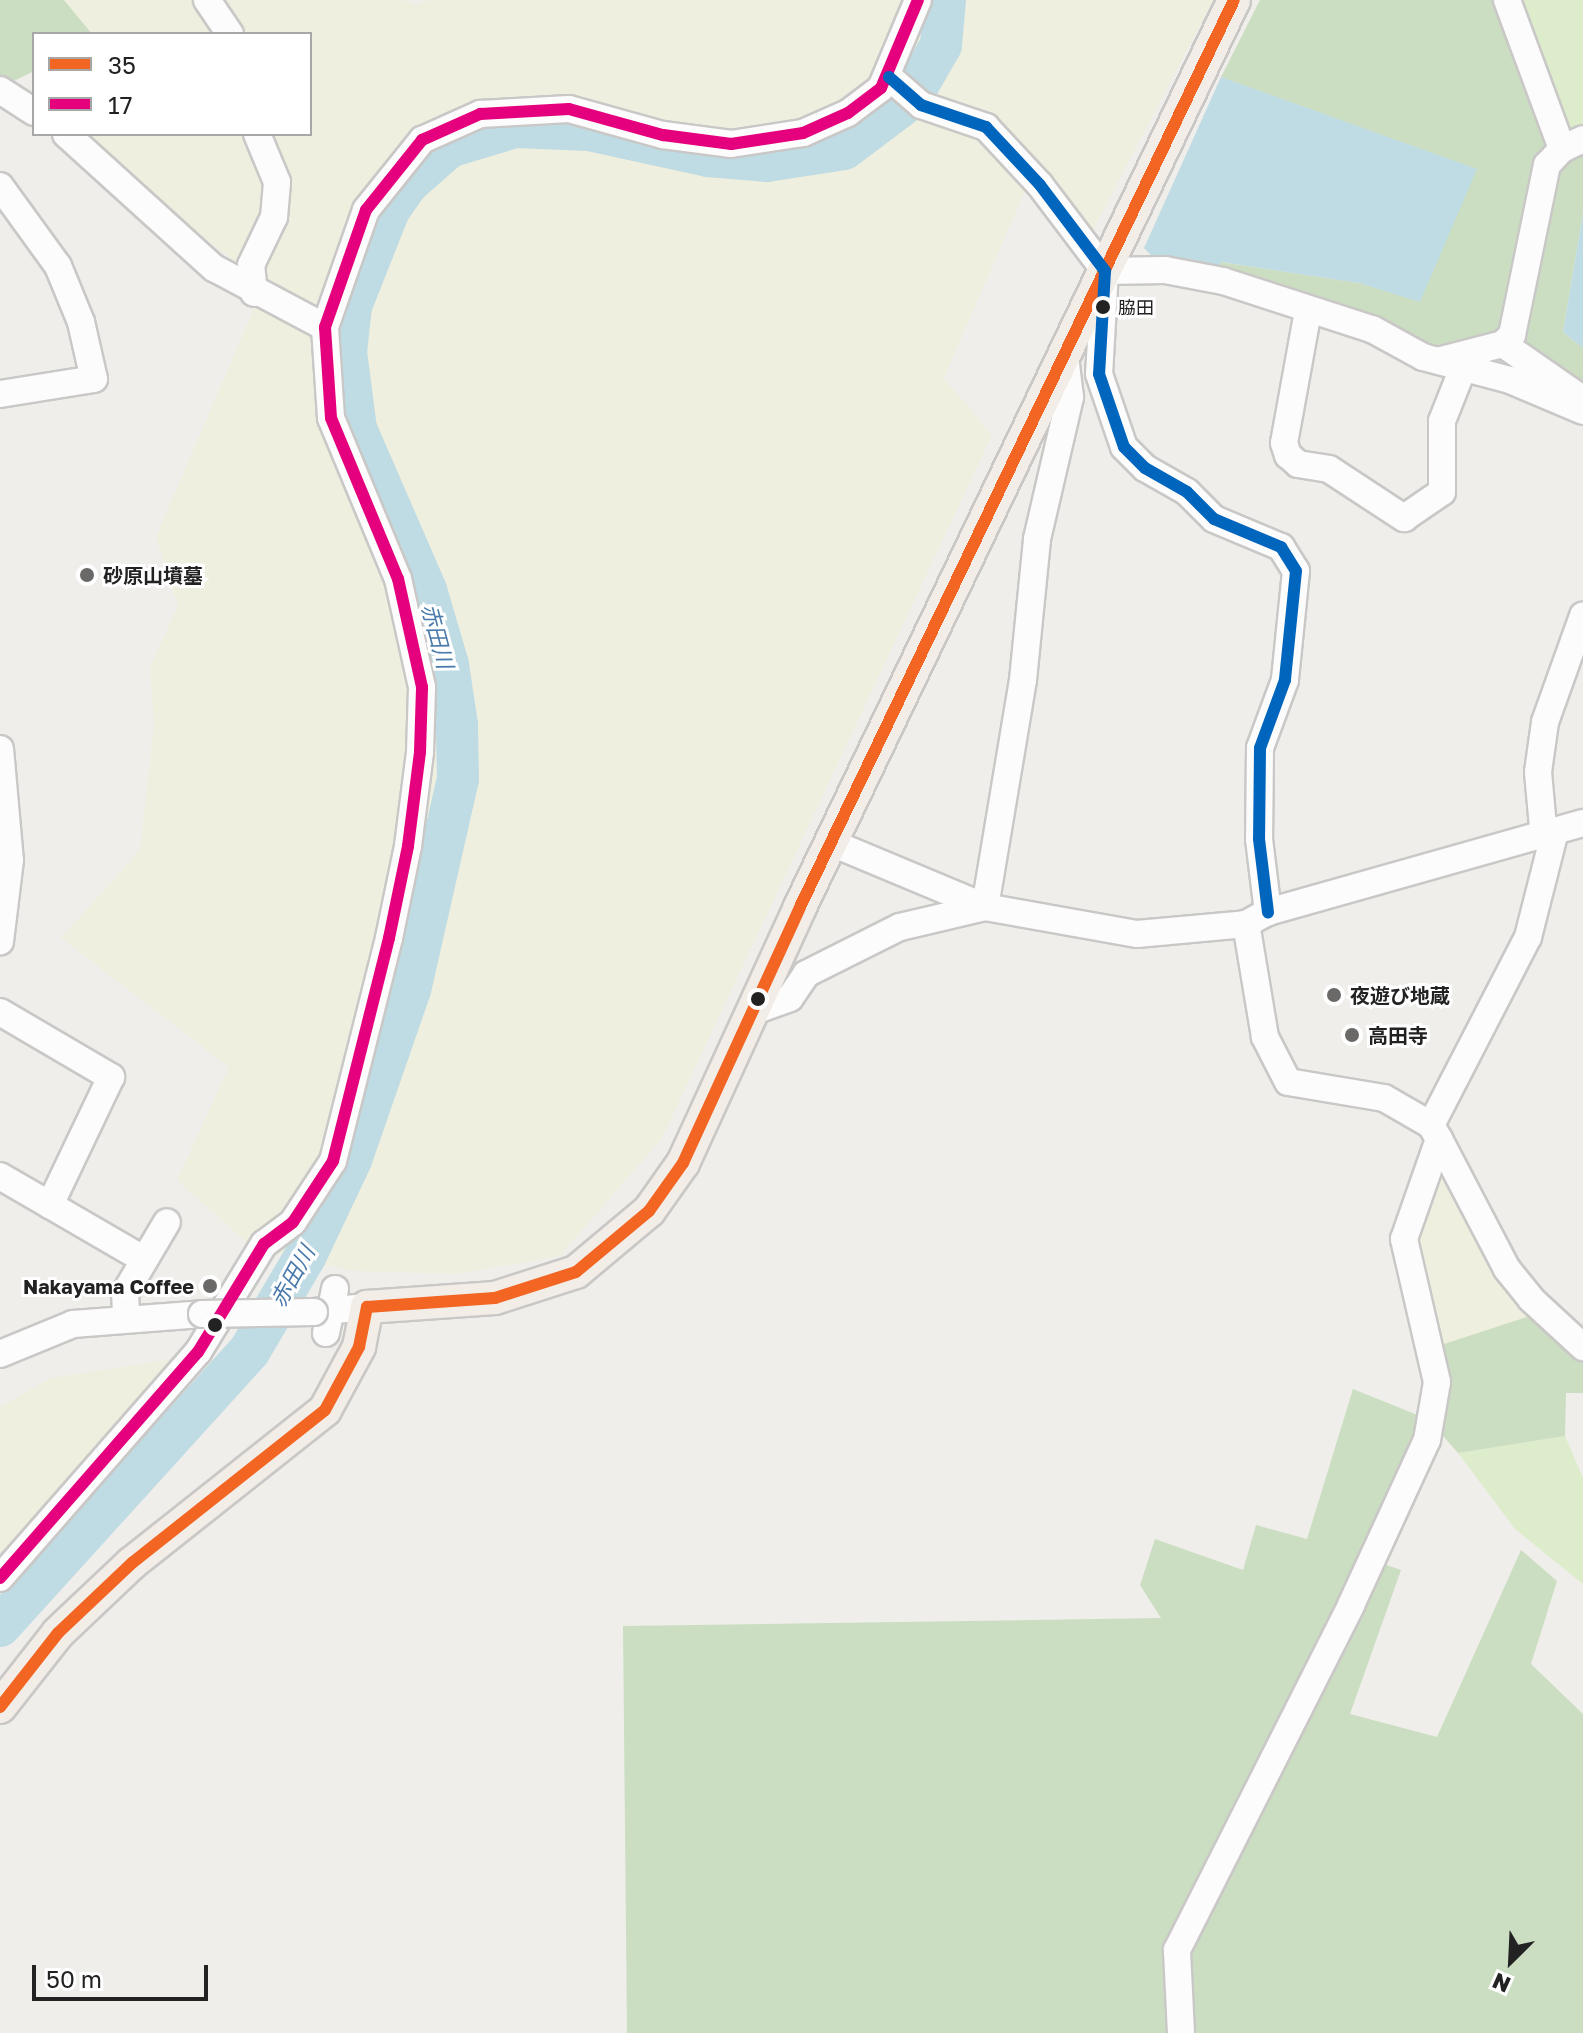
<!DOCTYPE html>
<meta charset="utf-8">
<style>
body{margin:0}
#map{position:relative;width:1583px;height:2033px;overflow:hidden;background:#f0eeeb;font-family:"Golos Text","Noto Sans JP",sans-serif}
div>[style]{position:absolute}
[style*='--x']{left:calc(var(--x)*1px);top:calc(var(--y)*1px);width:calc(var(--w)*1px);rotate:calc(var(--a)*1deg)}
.farmland>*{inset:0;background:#efefdf}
.grass>*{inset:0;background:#ddeccb}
.forest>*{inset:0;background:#cbdec1}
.water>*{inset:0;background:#bfdbe3}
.river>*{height:42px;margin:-21px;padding:0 21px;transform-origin:21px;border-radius:21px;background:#bfdbe3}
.roads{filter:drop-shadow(2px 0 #c9c8c7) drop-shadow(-2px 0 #c9c8c7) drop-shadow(0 2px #c9c8c7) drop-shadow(0 -2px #c9c8c7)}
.minor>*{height:26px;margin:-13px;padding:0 13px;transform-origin:13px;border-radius:13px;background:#fdfcfc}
.major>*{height:32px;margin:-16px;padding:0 16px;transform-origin:16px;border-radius:16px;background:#f3ede7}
.bridges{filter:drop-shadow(2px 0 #c9c8c7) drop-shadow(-2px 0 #c9c8c7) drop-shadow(0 2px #c9c8c7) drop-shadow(0 -2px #c9c8c7)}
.minor-bridge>*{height:26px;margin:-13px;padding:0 13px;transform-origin:13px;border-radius:13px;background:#fdfcfc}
.bus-1>*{height:12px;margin:-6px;padding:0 6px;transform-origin:6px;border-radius:6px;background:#f26522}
.bus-2>*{height:12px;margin:-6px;padding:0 6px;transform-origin:6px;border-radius:6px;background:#e5007d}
.bus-3>*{height:12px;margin:-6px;padding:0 6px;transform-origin:6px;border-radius:6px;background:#0065bd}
.dots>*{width:22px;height:22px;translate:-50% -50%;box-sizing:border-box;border:4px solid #fff;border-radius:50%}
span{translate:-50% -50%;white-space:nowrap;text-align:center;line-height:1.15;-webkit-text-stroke:6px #fff;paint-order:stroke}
.bus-label{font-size:18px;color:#222}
.left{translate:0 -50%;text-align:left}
.poi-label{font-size:20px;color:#222;font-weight:700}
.right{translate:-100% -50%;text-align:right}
.water-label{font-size:22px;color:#4a7aab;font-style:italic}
.legend{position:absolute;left:32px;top:32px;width:280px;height:104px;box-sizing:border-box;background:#fff;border:2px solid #a7a7a7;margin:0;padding:10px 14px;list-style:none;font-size:24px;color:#222}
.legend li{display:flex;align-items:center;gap:16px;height:40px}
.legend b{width:40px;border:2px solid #a7a7a7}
.north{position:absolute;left:1471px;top:1921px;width:80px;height:80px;-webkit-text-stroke:6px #fff;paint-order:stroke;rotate:204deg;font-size:22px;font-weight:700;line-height:32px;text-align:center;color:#222}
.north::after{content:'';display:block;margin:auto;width:28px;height:36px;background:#222;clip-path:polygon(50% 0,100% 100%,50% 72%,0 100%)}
.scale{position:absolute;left:32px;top:1965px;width:176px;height:36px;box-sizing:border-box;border:4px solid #222;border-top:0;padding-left:10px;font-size:24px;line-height:28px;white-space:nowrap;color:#222;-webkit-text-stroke:6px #fff;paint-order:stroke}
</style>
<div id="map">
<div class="farmland">
<i style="clip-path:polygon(64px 0,402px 0,416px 5px,430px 0,1213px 0,1090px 236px,1037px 163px,944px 378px,992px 435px,662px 1138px,560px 1256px,458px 1274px,353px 1271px,254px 1249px,177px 1180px,229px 1067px,61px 938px,140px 850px,154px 725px,150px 667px,178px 606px,156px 537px,264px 285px,74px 134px,310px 134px,310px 34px,92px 34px)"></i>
<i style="clip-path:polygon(1444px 1166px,1536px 1314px,1438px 1346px,1410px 1239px,1423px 1196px)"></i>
<i style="clip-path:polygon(172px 1359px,168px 1370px,0 1556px,0 1407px,51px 1378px)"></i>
</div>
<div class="grass">
<i style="clip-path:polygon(1513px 0,1583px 0,1583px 133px,1562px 142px)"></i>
<i style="clip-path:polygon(1565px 1436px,1583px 1478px,1583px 1584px,1515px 1529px,1458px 1453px)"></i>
</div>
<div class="forest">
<i style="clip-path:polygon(0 0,64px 0,92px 34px,34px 34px,34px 71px,10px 83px,0 76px)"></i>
<i style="clip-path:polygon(1260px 0,1501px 0,1555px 147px,1508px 332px,1441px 354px,1216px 272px,1220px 262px,1359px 283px,1420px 301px,1476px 169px,1221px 77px)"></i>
<i style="clip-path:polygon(1583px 147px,1583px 213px,1563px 332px,1583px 348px,1583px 395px,1512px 344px,1550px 177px)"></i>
<i style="clip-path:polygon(1536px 1314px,1583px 1356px,1583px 1393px,1566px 1393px,1565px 1436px,1458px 1453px,1436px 1428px,1438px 1346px)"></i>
<i style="clip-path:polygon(1353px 1389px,1425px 1418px,1169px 1948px,1177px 2033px,627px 2033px,623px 1626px,1161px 1618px,1140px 1585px,1155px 1539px,1243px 1570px,1256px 1525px,1307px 1539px)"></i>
<i style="clip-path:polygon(1521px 1550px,1557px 1581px,1531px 1664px,1583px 1714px,1583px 2033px,1184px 2033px,1182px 1957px,1381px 1563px,1401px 1570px,1350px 1714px,1437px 1737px)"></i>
</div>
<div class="water">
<i style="clip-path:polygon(1221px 77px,1477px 169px,1420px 302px,1359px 283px,1221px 262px,1216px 272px,1152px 256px,1144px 248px)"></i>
<i style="clip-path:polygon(1583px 213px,1583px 348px,1563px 332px)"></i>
</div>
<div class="river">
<i style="--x:0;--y:1626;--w:372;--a:-47.8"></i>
<i style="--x:250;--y:1350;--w:110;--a:-59.5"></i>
<i style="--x:306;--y:1255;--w:105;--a:-64.7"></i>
<i style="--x:351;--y:1160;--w:180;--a:-70.9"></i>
<i style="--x:410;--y:990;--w:216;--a:-77.2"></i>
<i style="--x:458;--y:779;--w:54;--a:-91.1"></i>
<i style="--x:457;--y:725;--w:61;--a:-98.5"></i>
<i style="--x:448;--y:665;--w:78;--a:-106.3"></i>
<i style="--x:426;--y:590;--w:176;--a:-113.5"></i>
<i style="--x:356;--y:429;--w:78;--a:-97.4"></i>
<i style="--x:346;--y:352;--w:46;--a:-83.8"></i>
<i style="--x:351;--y:306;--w:103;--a:-68.4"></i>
<i style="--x:389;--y:210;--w:32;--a:-55"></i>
<i style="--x:407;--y:184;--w:56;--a:-41.4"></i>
<i style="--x:449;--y:147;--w:69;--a:-16.9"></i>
<i style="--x:515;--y:127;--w:74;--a:2.3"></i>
<i style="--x:589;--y:130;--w:122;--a:12.3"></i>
<i style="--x:708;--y:156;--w:59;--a:4.8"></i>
<i style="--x:767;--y:161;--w:78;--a:-8.9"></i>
<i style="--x:844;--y:149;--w:83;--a:-37.1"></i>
<i style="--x:910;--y:99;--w:62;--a:-60.1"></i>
<i style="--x:941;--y:45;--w:45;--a:-84.9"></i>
</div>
<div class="roads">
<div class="minor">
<i style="--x:207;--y:0;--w:41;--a:55.9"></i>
<i style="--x:1507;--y:0;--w:159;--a:69.7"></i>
<i style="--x:889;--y:77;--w:43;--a:41.2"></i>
<i style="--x:921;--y:105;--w:69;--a:18.7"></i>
<i style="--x:986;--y:127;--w:79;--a:47"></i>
<i style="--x:1040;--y:185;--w:108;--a:52.9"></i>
<i style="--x:1105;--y:271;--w:103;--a:93.3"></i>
<i style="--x:1099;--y:374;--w:77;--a:71.1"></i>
<i style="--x:1124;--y:447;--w:30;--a:45"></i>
<i style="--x:1145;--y:468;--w:48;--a:29.7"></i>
<i style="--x:1187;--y:492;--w:38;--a:45"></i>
<i style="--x:1214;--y:519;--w:73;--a:22.7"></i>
<i style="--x:1281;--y:547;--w:28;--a:58"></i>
<i style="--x:1296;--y:571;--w:110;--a:95.8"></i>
<i style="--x:1285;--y:680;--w:72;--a:110.2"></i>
<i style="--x:1260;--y:748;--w:91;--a:90.6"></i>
<i style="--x:1259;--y:839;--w:74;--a:83"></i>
<i style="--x:0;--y:90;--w:40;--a:32.9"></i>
<i style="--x:66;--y:134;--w:200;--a:42.2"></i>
<i style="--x:214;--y:268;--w:126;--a:28"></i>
<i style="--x:0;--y:186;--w:99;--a:54.1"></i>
<i style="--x:58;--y:266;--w:61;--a:67.7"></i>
<i style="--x:81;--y:322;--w:58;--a:77.2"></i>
<i style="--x:94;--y:379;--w:95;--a:170.9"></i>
<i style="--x:1105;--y:271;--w:60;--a:-1"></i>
<i style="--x:1165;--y:270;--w:59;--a:10.7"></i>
<i style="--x:1223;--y:281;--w:157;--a:17.9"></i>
<i style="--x:1372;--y:329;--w:58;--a:28.8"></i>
<i style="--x:1423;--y:357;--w:90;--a:14.8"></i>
<i style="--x:1510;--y:380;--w:79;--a:23"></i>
<i style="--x:254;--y:293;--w:28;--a:-96"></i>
<i style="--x:251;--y:265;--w:53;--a:-64.4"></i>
<i style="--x:274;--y:217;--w:35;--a:-85"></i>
<i style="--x:277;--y:182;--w:52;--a:-112.6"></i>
<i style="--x:1308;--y:311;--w:134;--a:100.3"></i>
<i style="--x:1284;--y:443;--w:13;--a:72"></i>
<i style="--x:1288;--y:455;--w:13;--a:42"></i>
<i style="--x:1298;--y:464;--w:31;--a:9"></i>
<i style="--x:1329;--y:469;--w:90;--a:33.2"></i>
<i style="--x:1404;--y:518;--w:46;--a:-34.4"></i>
<i style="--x:1442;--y:492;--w:71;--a:-90"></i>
<i style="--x:1442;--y:421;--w:57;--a:-68.4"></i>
<i style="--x:1503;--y:344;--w:96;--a:34.8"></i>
<i style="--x:1441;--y:360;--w:64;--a:-14.5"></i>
<i style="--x:1503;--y:344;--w:13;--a:-45"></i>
<i style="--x:1512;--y:335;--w:174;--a:-78.4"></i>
<i style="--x:1547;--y:165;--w:22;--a:-47"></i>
<i style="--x:1562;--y:149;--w:23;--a:-25"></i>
<i style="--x:0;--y:749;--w:111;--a:84.9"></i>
<i style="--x:10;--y:860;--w:82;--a:97"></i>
<i style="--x:1544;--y:838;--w:66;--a:-95.2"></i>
<i style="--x:1538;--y:772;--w:50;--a:-82"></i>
<i style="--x:1545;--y:722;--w:113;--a:-70.3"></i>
<i style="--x:832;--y:843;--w:166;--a:22.7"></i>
<i style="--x:985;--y:907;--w:154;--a:10.1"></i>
<i style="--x:1137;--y:934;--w:109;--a:-5.2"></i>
<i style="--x:1246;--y:924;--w:25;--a:-29"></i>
<i style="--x:1268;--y:912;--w:327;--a:-15.8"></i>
<i style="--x:985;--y:907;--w:230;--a:-80.5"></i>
<i style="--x:1023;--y:680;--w:142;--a:-84.3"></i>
<i style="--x:1037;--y:539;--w:146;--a:-76.9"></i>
<i style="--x:1070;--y:397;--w:38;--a:-97"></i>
<i style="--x:0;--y:1012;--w:129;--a:30.4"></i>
<i style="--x:111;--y:1077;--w:142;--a:115.5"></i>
<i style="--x:50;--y:1205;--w:58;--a:-149.9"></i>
<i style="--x:751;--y:1012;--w:41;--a:-19.7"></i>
<i style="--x:790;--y:998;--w:29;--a:-56"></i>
<i style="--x:806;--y:974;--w:105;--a:-26.6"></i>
<i style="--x:900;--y:927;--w:87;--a:-13.2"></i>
<i style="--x:1431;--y:1125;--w:212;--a:-62.7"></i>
<i style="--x:1528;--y:937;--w:105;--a:-75.7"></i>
<i style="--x:1439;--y:1139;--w:147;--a:62.4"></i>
<i style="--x:1507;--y:1269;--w:38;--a:51"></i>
<i style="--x:1531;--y:1299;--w:71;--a:42.7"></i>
<i style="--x:50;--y:1205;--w:108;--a:30.1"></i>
<i style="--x:314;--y:1312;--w:53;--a:-5.4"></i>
<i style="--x:126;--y:1317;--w:24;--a:-92"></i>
<i style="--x:125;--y:1293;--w:82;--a:-59.4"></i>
<i style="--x:326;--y:1333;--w:45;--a:-78.4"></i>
<i style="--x:0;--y:1354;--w:79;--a:-22.3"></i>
<i style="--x:73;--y:1324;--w:129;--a:-4.4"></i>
<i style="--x:0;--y:1578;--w:300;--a:-48.8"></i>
<i style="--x:198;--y:1352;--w:127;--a:-58.6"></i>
<i style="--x:264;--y:1244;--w:36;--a:-37"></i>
<i style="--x:293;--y:1222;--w:73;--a:-56.7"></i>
<i style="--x:333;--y:1161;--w:230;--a:-75.9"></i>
<i style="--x:389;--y:938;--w:94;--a:-78.3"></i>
<i style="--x:408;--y:846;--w:95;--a:-82.7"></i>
<i style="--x:420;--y:752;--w:65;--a:-88.2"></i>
<i style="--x:422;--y:687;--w:111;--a:-102.5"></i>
<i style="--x:398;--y:579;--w:174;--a:-112.6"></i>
<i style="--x:331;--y:418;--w:91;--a:-93.8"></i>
<i style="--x:325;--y:327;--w:124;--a:-70.7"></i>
<i style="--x:366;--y:210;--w:90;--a:-51.3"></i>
<i style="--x:422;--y:140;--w:64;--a:-24.1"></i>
<i style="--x:480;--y:114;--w:89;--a:-3.2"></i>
<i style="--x:569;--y:109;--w:98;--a:15.5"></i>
<i style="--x:663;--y:135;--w:69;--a:7.5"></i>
<i style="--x:731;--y:144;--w:73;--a:-8.7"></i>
<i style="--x:803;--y:133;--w:49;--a:-24"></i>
<i style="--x:848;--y:113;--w:41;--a:-37.1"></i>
<i style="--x:881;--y:88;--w:95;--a:-67.2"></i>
<i style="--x:1181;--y:2033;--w:83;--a:-92.8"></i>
<i style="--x:1177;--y:1950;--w:386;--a:-63.2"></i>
<i style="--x:1351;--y:1605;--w:182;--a:-65.3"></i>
<i style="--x:1427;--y:1440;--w:59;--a:-80.2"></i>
<i style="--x:1437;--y:1382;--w:147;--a:-103"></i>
<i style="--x:1404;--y:1239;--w:106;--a:-70.7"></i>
<i style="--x:1439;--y:1139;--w:16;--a:-120"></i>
<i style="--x:1431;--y:1125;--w:54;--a:-150.1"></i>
<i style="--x:1384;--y:1098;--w:97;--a:-170.5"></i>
<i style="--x:1288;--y:1082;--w:51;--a:-117.1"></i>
<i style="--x:1265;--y:1037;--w:115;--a:-99.5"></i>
</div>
<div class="major">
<i style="--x:0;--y:1707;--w:94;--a:-51.9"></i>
<i style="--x:58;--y:1633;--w:102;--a:-43.4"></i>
<i style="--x:132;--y:1563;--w:246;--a:-38.4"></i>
<i style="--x:325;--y:1410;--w:72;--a:-61.6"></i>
<i style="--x:359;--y:1347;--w:41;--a:-78.7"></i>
<i style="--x:367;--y:1307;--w:128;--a:-4"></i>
<i style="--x:495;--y:1298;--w:85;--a:-17.8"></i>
<i style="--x:576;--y:1272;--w:95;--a:-39.9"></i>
<i style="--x:649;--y:1211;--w:59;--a:-54.7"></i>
<i style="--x:683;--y:1163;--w:281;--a:-65.4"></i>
<i style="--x:800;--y:907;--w:1005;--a:-64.43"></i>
</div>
</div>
<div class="bridges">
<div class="minor-bridge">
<i style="--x:202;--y:1314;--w:112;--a:-1"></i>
</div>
</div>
<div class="bus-1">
<i style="--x:0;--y:1707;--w:94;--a:-51.9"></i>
<i style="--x:58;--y:1633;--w:102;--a:-43.4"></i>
<i style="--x:132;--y:1563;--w:246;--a:-38.4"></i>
<i style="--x:325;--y:1410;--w:72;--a:-61.6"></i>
<i style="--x:359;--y:1347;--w:41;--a:-78.7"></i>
<i style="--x:367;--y:1307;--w:128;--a:-4"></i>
<i style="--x:495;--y:1298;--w:85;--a:-17.8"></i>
<i style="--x:576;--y:1272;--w:95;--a:-39.9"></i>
<i style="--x:649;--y:1211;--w:59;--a:-54.7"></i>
<i style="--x:683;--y:1163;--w:281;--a:-65.4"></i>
<i style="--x:800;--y:907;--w:1005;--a:-64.43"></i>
</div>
<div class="bus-2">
<i style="--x:0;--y:1578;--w:300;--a:-48.8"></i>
<i style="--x:198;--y:1352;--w:127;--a:-58.6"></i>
<i style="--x:264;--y:1244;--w:36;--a:-37"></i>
<i style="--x:293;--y:1222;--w:73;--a:-56.7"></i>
<i style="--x:333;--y:1161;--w:230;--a:-75.9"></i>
<i style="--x:389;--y:938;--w:94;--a:-78.3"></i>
<i style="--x:408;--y:846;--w:95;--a:-82.7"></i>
<i style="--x:420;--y:752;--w:65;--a:-88.2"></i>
<i style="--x:422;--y:687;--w:111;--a:-102.5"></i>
<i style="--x:398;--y:579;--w:174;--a:-112.6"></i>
<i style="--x:331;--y:418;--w:91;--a:-93.8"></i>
<i style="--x:325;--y:327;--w:124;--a:-70.7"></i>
<i style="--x:366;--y:210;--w:90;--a:-51.3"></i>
<i style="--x:422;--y:140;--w:64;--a:-24.1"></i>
<i style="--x:480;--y:114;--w:89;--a:-3.2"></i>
<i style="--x:569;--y:109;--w:98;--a:15.5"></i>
<i style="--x:663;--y:135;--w:69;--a:7.5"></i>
<i style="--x:731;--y:144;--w:73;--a:-8.7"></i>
<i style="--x:803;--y:133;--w:49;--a:-24"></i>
<i style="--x:848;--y:113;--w:41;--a:-37.1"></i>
<i style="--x:881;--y:88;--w:95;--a:-67.2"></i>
</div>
<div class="bus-3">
<i style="--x:889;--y:77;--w:43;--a:41.2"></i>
<i style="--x:921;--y:105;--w:69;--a:18.7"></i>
<i style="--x:986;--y:127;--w:79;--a:47"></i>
<i style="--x:1040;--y:185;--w:108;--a:52.9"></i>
<i style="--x:1105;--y:271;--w:103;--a:93.3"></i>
<i style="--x:1099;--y:374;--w:77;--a:71.1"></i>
<i style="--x:1124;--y:447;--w:30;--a:45"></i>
<i style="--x:1145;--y:468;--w:48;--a:29.7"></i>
<i style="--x:1187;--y:492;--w:38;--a:45"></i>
<i style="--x:1214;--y:519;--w:73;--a:22.7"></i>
<i style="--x:1281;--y:547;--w:28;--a:58"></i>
<i style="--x:1296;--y:571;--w:110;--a:95.8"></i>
<i style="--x:1285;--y:680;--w:72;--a:110.2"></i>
<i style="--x:1260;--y:748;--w:91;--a:90.6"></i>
<i style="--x:1259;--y:839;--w:74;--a:83"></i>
</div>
<div class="dots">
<i style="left:1103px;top:307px;background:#222"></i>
<i style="left:87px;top:575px;background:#6a6968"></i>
<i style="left:1334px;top:995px;background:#6a6968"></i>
<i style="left:758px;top:999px;background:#222"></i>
<i style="left:1352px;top:1035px;background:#6a6968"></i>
<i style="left:210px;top:1286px;background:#6a6968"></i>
<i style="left:215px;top:1325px;background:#222"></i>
</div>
<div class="bus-label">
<span class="left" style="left:1118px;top:307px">脇田</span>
</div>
<div class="poi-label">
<span class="left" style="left:103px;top:575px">砂原山墳墓</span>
<span class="left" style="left:1350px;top:995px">夜遊び地蔵</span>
<span class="left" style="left:1368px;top:1035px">高田寺</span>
<span class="right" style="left:194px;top:1286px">Nakayama Coffee</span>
</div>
<div class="water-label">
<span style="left:438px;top:636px;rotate:75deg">赤田川</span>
<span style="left:292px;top:1276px;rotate:-61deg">赤田川</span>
</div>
<ul class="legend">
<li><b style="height:10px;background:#f26522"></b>35</li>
<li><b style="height:10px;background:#e5007d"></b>17</li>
</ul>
<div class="north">N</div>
<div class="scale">50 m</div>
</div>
